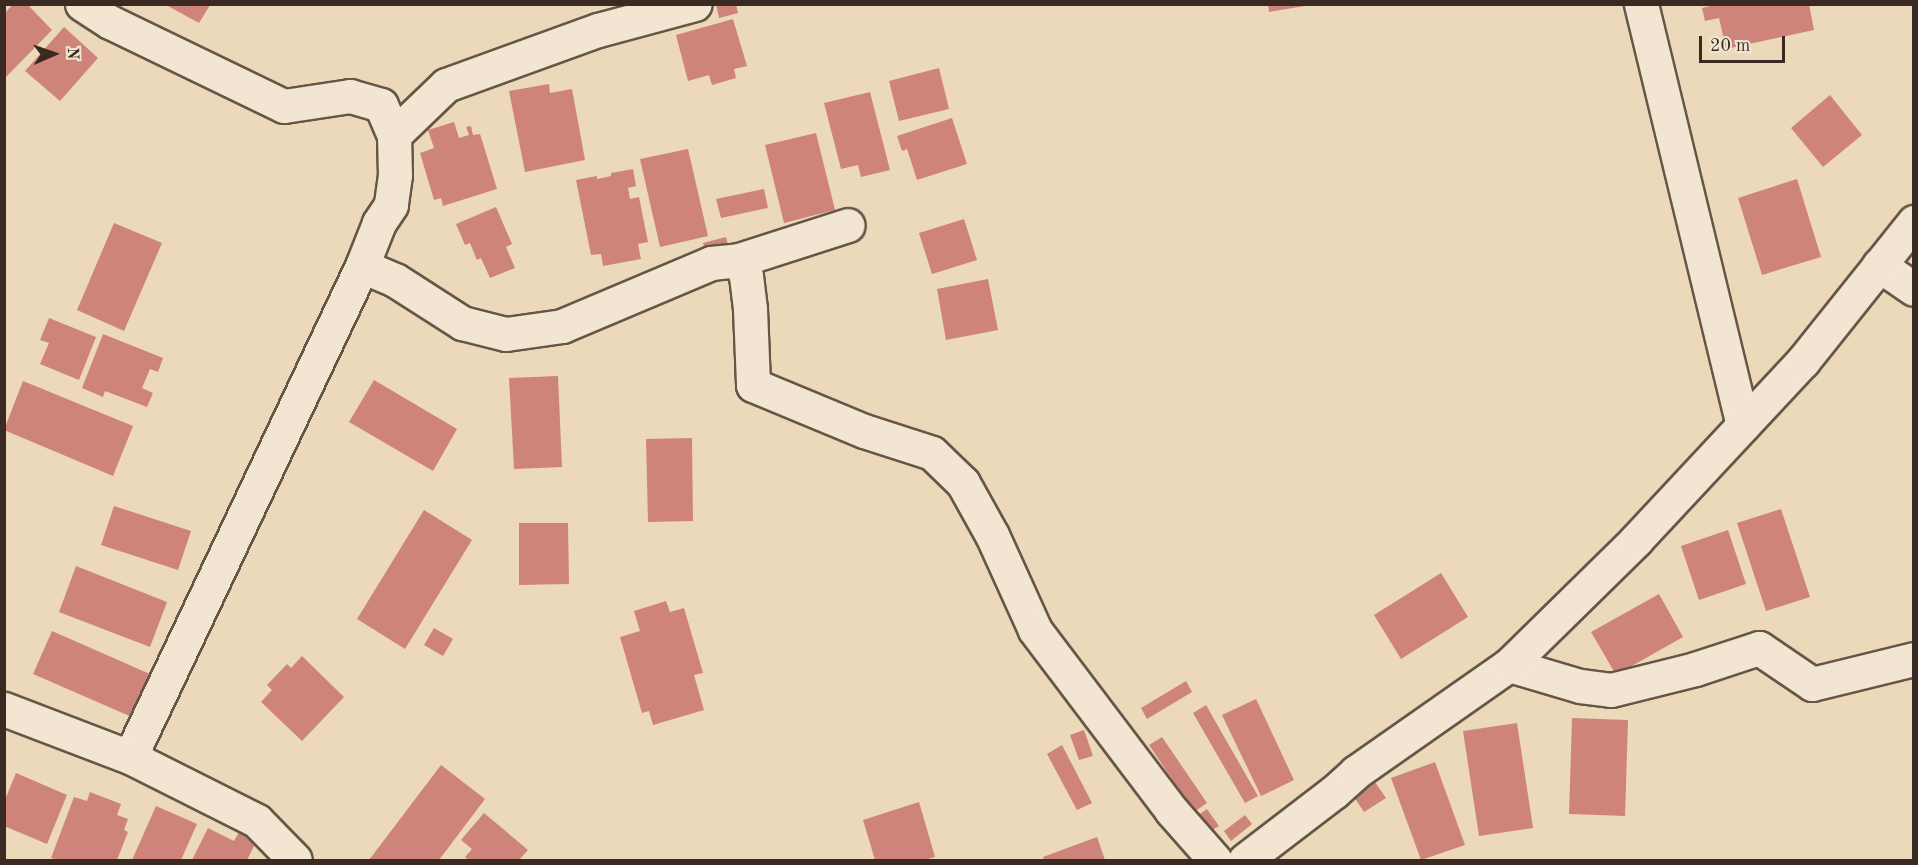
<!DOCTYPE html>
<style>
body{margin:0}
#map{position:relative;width:1918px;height:865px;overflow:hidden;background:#ebd9ba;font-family:"Old Standard TT",serif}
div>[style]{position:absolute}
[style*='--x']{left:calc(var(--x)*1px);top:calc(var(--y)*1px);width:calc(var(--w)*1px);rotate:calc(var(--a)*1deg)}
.building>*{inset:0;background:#cf847b}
.roads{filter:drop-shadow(2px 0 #665648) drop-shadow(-2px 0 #665648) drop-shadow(0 2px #665648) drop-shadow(0 -2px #665648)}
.minor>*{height:33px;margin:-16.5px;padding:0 16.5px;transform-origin:16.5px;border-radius:16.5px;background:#f2e6d2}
span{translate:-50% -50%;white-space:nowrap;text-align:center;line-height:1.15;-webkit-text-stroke:5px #f2e6d2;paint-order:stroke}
.frame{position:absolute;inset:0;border:6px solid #3a2a22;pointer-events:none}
.north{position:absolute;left:24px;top:24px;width:60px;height:60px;-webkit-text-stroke:4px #f2e6d2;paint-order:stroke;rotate:88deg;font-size:16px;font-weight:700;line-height:24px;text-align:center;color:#3a2a22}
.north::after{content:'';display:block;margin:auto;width:21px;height:27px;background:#3a2a22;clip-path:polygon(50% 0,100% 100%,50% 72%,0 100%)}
.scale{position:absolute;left:1699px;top:36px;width:86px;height:27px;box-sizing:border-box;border:3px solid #3a2a22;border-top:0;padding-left:8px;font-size:18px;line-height:21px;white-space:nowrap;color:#3a2a22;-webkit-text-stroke:4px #f2e6d2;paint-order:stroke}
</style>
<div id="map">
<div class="building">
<i style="clip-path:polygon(13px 4px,27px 4px,52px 30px,4px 79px,4px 14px)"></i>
<i style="clip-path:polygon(716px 4px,736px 4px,738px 13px,719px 18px)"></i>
<i style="clip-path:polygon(1268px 4px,1305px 4px,1305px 6px,1269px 12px)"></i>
<i style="clip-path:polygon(1719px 4px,1809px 4px,1814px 30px,1726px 49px,1719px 18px,1705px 21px,1702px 8px)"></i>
<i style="clip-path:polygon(166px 5px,210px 5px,199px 23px)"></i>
<i style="clip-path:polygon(733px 19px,747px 66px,734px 69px,736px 78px,712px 85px,709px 75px,688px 81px,676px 35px)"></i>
<i style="clip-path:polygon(64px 27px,98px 58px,60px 101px,25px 71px)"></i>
<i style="clip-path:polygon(939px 68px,949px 109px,899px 121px,889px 81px)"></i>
<i style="clip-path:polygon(549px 84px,550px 93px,572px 89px,585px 160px,525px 172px,509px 91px)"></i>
<i style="clip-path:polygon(870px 92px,890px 170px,861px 177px,858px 165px,841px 169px,824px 103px)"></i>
<i style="clip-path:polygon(1830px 95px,1862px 135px,1823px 167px,1791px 128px)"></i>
<i style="clip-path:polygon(952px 118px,967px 164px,917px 180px,907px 149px,902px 151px,897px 136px)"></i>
<i style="clip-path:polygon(454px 122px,459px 138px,469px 135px,466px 127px,471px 126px,473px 135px,480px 134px,497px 189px,443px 206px,441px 198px,434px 200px,420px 153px,434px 148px,428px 130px)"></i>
<i style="clip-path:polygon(816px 133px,835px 210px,784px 223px,765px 145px)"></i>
<i style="clip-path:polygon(688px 149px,708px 236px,660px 247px,640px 159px)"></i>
<i style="clip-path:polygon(633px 169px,636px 186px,628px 188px,630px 199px,639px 197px,648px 242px,638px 244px,641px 259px,603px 266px,601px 254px,591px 255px,576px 180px,597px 176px,597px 179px,611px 176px,611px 173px)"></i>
<i style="clip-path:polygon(1797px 179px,1821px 257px,1762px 275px,1738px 198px)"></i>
<i style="clip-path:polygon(764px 189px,768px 208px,721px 218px,716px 199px)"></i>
<i style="clip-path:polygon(496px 207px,512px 244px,506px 247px,515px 268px,490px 278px,481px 258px,477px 260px,470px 243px,465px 245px,456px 224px)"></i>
<i style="clip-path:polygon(964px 219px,977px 260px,932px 274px,919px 233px)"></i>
<i style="clip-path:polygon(114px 223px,162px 243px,124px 331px,77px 310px)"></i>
<i style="clip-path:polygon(726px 237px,729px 249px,707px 255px,703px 243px)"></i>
<i style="clip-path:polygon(988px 279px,998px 330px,946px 340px,937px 289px)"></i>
<i style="clip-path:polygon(49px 318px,96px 337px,79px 380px,40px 364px,49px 343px,40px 340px)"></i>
<i style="clip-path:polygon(103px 334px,163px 358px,158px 372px,150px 369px,142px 388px,153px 393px,147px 407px,105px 391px,103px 397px,82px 388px)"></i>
<i style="clip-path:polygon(558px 376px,562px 467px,514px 469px,509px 378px)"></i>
<i style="clip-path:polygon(374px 380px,457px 429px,433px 471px,349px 422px)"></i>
<i style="clip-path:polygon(23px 381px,133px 426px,113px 476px,4px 430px)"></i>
<i style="clip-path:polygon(692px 438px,693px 521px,648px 522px,646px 439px)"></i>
<i style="clip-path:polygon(114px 506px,191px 531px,178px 570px,101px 545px)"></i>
<i style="clip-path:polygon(1781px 509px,1810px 597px,1766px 611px,1737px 523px)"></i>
<i style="clip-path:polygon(424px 510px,472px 540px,405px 649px,357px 619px)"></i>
<i style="clip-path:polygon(519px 523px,568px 523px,569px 584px,519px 585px)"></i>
<i style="clip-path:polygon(1728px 530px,1746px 584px,1699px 600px,1681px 546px)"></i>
<i style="clip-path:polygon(76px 566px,167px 602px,150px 647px,59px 612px)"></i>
<i style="clip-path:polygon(1441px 573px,1468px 617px,1401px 659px,1374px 615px)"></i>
<i style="clip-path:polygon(1659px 594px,1683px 637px,1616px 675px,1591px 632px)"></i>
<i style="clip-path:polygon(666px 601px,670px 612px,684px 608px,703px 673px,694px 675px,704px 710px,653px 725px,649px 711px,642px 713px,620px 637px,640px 631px,634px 611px)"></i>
<i style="clip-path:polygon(434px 628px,453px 639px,443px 656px,424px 645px)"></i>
<i style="clip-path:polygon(52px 631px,159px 678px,141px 721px,33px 674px)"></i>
<i style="clip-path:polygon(302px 656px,344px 697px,302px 741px,261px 702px,272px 690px,267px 685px,287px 664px,291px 668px)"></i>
<i style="clip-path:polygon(1186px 681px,1192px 692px,1147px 719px,1141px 708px)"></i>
<i style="clip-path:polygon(1256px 699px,1294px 780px,1261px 796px,1222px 715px)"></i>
<i style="clip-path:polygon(1206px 705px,1258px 796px,1245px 803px,1193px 713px)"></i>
<i style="clip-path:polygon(1572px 718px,1628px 720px,1625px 816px,1569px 814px)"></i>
<i style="clip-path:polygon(1517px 723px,1533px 828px,1479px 836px,1463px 731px)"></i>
<i style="clip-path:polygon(1084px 730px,1093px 756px,1079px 760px,1070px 735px)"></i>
<i style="clip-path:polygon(1162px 737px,1207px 803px,1194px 812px,1149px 745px)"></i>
<i style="clip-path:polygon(1062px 745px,1092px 803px,1077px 810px,1047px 754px)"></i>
<i style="clip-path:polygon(1435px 762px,1465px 845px,1421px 860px,1391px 778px)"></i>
<i style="clip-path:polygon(441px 765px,485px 799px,439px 860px,369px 860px)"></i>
<i style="clip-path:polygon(16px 773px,67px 795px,47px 844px,4px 826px,4px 802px)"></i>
<i style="clip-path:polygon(1375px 782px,1386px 798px,1364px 812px,1354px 797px)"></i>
<i style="clip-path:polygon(90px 792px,121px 804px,117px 815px,128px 819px,124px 830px,128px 832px,117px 860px,59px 860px,51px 858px,74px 797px,87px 801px)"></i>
<i style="clip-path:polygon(919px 802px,935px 857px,924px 860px,875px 860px,863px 820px)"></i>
<i style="clip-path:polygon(156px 806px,197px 824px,181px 860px,132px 860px)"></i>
<i style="clip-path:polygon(1207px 809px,1219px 826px,1209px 832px,1197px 816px)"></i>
<i style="clip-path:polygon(484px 813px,528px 850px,519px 860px,469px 860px,465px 857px,472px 849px,461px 840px)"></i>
<i style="clip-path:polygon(1245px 815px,1252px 824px,1231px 841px,1224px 831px)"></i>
<i style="clip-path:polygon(208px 828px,234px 841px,239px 832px,257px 840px,247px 860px,192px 860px)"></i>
<i style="clip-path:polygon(1097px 837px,1105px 860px,1044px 860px,1043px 857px)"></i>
</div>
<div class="roads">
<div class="minor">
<i style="--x:82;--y:4;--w:33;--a:33"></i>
<i style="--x:110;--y:22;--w:193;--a:25.8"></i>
<i style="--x:284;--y:106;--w:67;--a:-8.6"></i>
<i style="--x:350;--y:96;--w:32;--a:16"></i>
<i style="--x:381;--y:105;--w:33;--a:67"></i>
<i style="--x:394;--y:135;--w:40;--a:88.6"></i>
<i style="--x:395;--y:175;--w:30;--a:98"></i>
<i style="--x:391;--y:205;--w:22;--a:124"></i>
<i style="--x:379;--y:223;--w:46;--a:111.6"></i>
<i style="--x:362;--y:266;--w:543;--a:115.29"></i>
<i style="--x:1641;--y:4;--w:433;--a:76.4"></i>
<i style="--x:394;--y:135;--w:72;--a:-43.9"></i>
<i style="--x:446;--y:85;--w:162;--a:-19.9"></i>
<i style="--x:598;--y:30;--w:100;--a:-15"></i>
<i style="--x:739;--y:260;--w:114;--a:-17.8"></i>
<i style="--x:1879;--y:265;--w:42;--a:34.4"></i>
<i style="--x:362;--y:266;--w:36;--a:23"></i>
<i style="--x:395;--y:280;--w:80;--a:32.7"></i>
<i style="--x:462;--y:323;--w:45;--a:14"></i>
<i style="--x:506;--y:334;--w:57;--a:-8.1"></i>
<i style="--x:562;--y:326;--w:162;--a:-22.9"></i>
<i style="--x:711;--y:263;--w:28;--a:-6"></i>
<i style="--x:739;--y:260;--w:17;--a:66"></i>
<i style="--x:746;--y:276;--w:33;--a:83"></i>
<i style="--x:750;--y:309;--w:76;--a:87.7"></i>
<i style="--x:753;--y:385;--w:120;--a:22.5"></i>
<i style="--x:864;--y:431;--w:71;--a:17.9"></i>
<i style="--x:932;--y:453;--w:43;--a:44.1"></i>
<i style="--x:963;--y:483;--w:60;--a:60.9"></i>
<i style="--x:992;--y:535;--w:104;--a:65.6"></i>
<i style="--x:1035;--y:630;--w:226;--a:52.9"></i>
<i style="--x:1171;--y:810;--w:67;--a:48.7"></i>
<i style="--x:1509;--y:665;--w:74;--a:16.5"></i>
<i style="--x:1580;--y:686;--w:31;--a:7"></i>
<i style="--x:1611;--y:690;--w:87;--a:-14"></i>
<i style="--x:1695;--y:669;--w:67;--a:-18.2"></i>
<i style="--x:1759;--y:648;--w:64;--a:34.2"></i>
<i style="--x:1812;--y:684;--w:105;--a:-13.8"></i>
<i style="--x:4;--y:709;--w:135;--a:20.9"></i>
<i style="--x:130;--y:757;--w:142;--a:26.7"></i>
<i style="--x:257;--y:821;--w:54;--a:45.7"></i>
<i style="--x:1245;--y:860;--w:112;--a:-37.4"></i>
<i style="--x:1334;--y:792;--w:30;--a:-42"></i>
<i style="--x:1356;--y:772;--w:187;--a:-35"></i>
<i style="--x:1509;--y:665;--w:178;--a:-44.5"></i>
<i style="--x:1636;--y:540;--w:245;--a:-47"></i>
<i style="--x:1803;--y:361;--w:178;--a:-51.4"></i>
</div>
</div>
<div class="frame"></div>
<div class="north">N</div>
<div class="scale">20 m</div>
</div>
